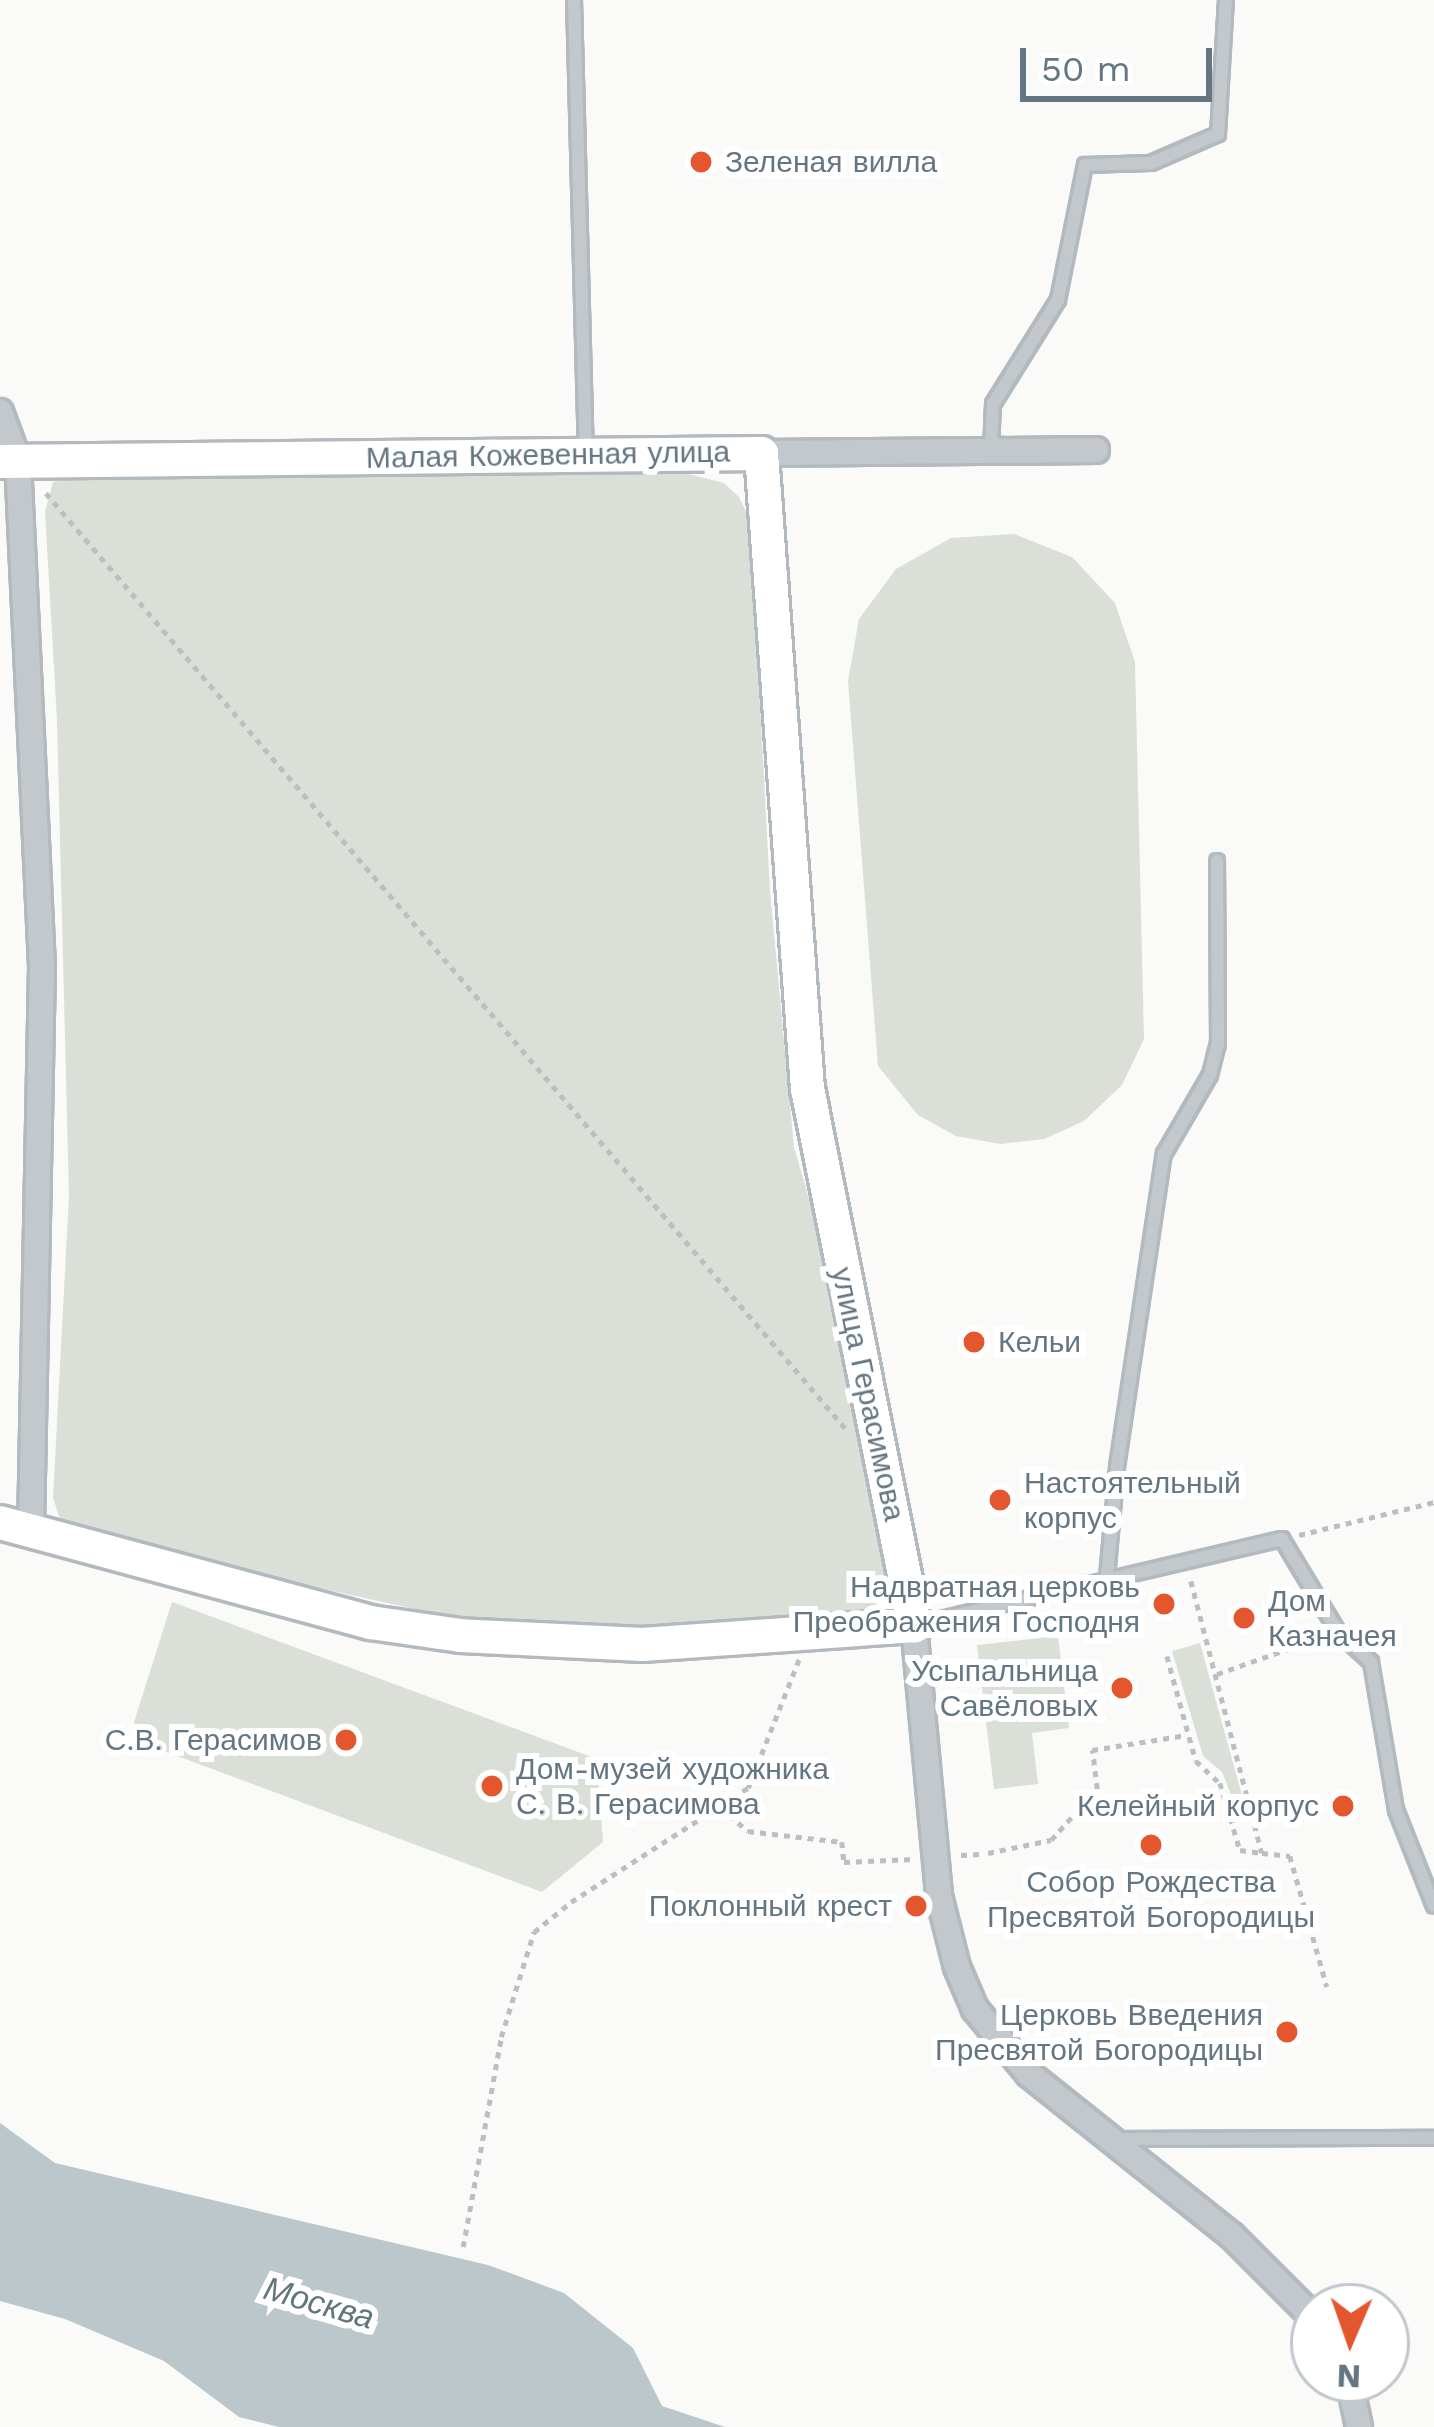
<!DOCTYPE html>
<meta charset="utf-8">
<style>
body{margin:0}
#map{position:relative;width:1434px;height:2427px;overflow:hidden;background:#fafaf8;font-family:"Work Sans",sans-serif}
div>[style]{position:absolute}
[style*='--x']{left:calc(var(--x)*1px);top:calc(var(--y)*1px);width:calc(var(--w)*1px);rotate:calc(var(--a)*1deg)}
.green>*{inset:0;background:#dadfd7}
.water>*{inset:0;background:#bbc7cb}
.path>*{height:4.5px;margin-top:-2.25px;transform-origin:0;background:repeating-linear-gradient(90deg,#bbbfc2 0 6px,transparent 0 12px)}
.roads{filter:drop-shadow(3px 0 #b3babf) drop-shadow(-3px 0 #b3babf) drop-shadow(0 3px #b3babf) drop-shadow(0 -3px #b3babf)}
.lane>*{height:12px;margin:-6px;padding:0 6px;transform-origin:6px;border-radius:6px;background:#c3c8cc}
.street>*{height:24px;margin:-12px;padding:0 12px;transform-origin:12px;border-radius:12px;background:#c3c8cc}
.secondary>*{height:33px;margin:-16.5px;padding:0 16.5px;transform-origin:16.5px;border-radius:16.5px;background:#fff}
.dots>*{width:33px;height:33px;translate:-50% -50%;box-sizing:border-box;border:6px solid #fff;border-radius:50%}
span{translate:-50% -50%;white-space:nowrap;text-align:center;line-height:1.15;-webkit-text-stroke:12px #fff;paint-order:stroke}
.poi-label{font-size:30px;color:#657683}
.left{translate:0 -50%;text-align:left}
.right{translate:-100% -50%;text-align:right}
.street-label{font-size:30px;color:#657683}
.water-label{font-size:33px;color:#60757c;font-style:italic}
.north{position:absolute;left:1290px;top:2283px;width:120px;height:120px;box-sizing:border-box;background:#fff;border:3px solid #c1c8cd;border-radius:50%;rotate:182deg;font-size:33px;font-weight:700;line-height:48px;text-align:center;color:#657683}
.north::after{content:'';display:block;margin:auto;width:42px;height:54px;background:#e4572e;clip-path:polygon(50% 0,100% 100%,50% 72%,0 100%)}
.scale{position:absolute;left:1020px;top:48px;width:192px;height:54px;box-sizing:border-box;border:6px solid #657683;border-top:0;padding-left:15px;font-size:36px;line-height:42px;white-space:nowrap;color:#657683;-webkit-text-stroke:9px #fff;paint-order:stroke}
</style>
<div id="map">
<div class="green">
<i style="clip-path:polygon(661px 467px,724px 483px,739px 497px,750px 520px,770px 891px,794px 1147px,820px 1237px,888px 1585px,874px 1608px,846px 1615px,635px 1627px,455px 1618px,261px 1575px,60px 1519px,53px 1498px,69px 1196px,57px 720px,45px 512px,53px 482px,91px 477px)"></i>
<i style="clip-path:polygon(1014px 534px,1072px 557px,1115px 603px,1135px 662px,1144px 1039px,1122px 1085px,1084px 1121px,1044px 1139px,1000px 1144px,956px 1136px,918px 1115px,878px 1066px,848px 681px,859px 619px,896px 569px,951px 538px)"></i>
<i style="clip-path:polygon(172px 1602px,597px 1759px,603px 1842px,542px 1892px,129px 1738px)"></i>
<i style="clip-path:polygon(1058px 1636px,1069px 1728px,1032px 1733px,1038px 1784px,994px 1789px,977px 1645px)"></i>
<i style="clip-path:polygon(1200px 1643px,1246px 1810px,1238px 1812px,1222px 1772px,1203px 1756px,1172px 1651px)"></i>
</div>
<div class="water">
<i style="clip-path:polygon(0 2123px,55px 2163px,488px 2265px,564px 2293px,633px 2348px,662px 2406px,725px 2427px,279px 2427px,239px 2417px,164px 2361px,65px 2319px,0 2301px)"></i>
</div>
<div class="path">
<i style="--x:46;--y:493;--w:1230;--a:49.48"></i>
<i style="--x:1299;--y:1535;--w:139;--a:-13.7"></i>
<i style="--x:1191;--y:1581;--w:281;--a:75.4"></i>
<i style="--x:1262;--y:1853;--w:28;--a:6"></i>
<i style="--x:1290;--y:1856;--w:136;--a:74.2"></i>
<i style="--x:1167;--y:1656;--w:109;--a:74.6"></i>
<i style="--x:1196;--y:1761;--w:33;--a:43"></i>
<i style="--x:1220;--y:1783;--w:70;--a:73.4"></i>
<i style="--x:1240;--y:1850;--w:22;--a:8"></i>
<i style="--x:1217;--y:1674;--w:108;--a:-19.4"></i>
<i style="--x:720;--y:1807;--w:37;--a:41"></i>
<i style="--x:748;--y:1831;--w:95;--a:6.7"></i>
<i style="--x:842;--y:1842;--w:20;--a:84"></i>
<i style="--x:844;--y:1862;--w:69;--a:-2.5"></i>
<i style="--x:988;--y:1853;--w:64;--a:-11.7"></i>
<i style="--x:1051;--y:1840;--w:69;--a:-48"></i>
<i style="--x:1097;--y:1789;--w:39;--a:-97"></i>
<i style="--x:1092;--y:1750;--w:96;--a:-9"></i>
<i style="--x:961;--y:1855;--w:20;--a:-3"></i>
<i style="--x:463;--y:2247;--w:213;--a:-79.7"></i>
<i style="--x:501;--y:2037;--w:110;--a:-72.6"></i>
<i style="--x:534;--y:1932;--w:48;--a:-39"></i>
<i style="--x:571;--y:1902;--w:211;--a:-32.8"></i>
<i style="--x:748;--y:1788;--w:139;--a:-68.4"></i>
</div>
<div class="roads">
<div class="lane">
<i style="--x:574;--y:0;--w:454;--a:88.5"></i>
<i style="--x:991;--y:451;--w:47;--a:-87.6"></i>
<i style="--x:993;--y:404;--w:123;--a:-58"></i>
<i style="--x:1058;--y:300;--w:138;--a:-78.7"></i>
<i style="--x:1085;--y:165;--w:66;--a:-1.7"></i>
<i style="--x:1151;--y:163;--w:73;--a:-23.4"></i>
<i style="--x:1218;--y:134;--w:134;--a:-86.6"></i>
<i style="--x:1107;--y:1577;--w:110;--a:-84.8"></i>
<i style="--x:1117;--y:1467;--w:317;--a:-81.5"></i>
<i style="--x:1164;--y:1154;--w:91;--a:-59.8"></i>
<i style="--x:1210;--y:1075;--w:32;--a:-76"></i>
<i style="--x:1218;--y:1044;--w:183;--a:-90.3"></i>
<i style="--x:915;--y:1625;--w:377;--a:-13.2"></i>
<i style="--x:1282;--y:1539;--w:109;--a:58.9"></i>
<i style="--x:1338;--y:1632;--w:45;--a:42.3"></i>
<i style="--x:1371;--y:1662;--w:150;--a:80.4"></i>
<i style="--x:1396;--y:1810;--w:103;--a:68.4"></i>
<i style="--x:1117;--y:2139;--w:317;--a:-0.2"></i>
</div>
<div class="street">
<i style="--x:0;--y:412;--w:52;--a:69.8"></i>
<i style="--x:18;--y:461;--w:507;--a:87.28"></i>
<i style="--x:42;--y:967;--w:564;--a:91.12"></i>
<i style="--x:761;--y:453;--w:335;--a:-0.5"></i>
<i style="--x:914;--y:1625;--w:272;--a:84.7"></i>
<i style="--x:939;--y:1896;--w:73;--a:75.8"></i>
<i style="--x:957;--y:1967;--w:46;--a:66.8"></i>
<i style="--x:975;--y:2009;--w:85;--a:50.3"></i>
<i style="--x:1029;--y:2074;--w:260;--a:38.6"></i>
<i style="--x:1232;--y:2236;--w:116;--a:45"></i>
<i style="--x:1349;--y:2379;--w:49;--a:78.2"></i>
</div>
<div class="secondary">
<i style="--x:0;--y:461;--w:761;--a:-0.6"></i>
<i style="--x:761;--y:453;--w:637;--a:85.86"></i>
<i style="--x:807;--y:1088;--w:548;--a:78.73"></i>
<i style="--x:914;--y:1625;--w:273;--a:176"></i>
<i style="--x:642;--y:1644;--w:182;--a:-177.2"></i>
<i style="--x:460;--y:1635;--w:91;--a:-171.8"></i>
<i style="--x:370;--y:1622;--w:383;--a:-164.9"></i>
</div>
</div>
<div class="dots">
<i style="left:701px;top:162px;background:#e4572e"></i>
<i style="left:974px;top:1342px;background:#e4572e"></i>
<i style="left:1000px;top:1500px;background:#e4572e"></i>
<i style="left:1164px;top:1604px;background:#e4572e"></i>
<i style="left:1244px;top:1618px;background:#e4572e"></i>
<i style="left:1122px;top:1688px;background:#e4572e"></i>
<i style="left:346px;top:1740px;background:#e4572e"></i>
<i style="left:492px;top:1786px;background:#e4572e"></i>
<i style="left:1343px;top:1806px;background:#e4572e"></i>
<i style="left:1151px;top:1845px;background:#e4572e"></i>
<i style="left:916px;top:1906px;background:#e4572e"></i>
<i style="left:1287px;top:2032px;background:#e4572e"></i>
</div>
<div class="poi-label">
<span class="left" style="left:725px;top:162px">Зеленая вилла</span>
<span class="left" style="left:998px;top:1342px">Кельи</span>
<span class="left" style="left:1024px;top:1500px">Настоятельный<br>корпус</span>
<span class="right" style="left:1140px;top:1604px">Надвратная церковь<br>Преображения Господня</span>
<span class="left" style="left:1268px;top:1618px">Дом<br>Казначея</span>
<span class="right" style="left:1098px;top:1688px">Усыпальница<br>Савёловых</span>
<span class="right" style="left:322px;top:1740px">С.В. Герасимов</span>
<span class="left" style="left:516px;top:1786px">Дом-музей художника<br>С. В. Герасимова</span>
<span class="right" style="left:1319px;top:1806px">Келейный корпус</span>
<span style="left:1151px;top:1899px">Собор Рождества<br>Пресвятой Богородицы</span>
<span class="right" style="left:892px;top:1906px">Поклонный крест</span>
<span class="right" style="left:1263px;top:2032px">Церковь Введения<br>Пресвятой Богородицы</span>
</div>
<div class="street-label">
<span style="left:548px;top:455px;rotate:-1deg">Малая Кожевенная улица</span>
<span style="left:868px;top:1394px;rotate:78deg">улица Герасимова</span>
</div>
<div class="water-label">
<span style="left:319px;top:2303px;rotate:16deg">Москва</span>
</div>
<div class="north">N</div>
<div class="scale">50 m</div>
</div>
